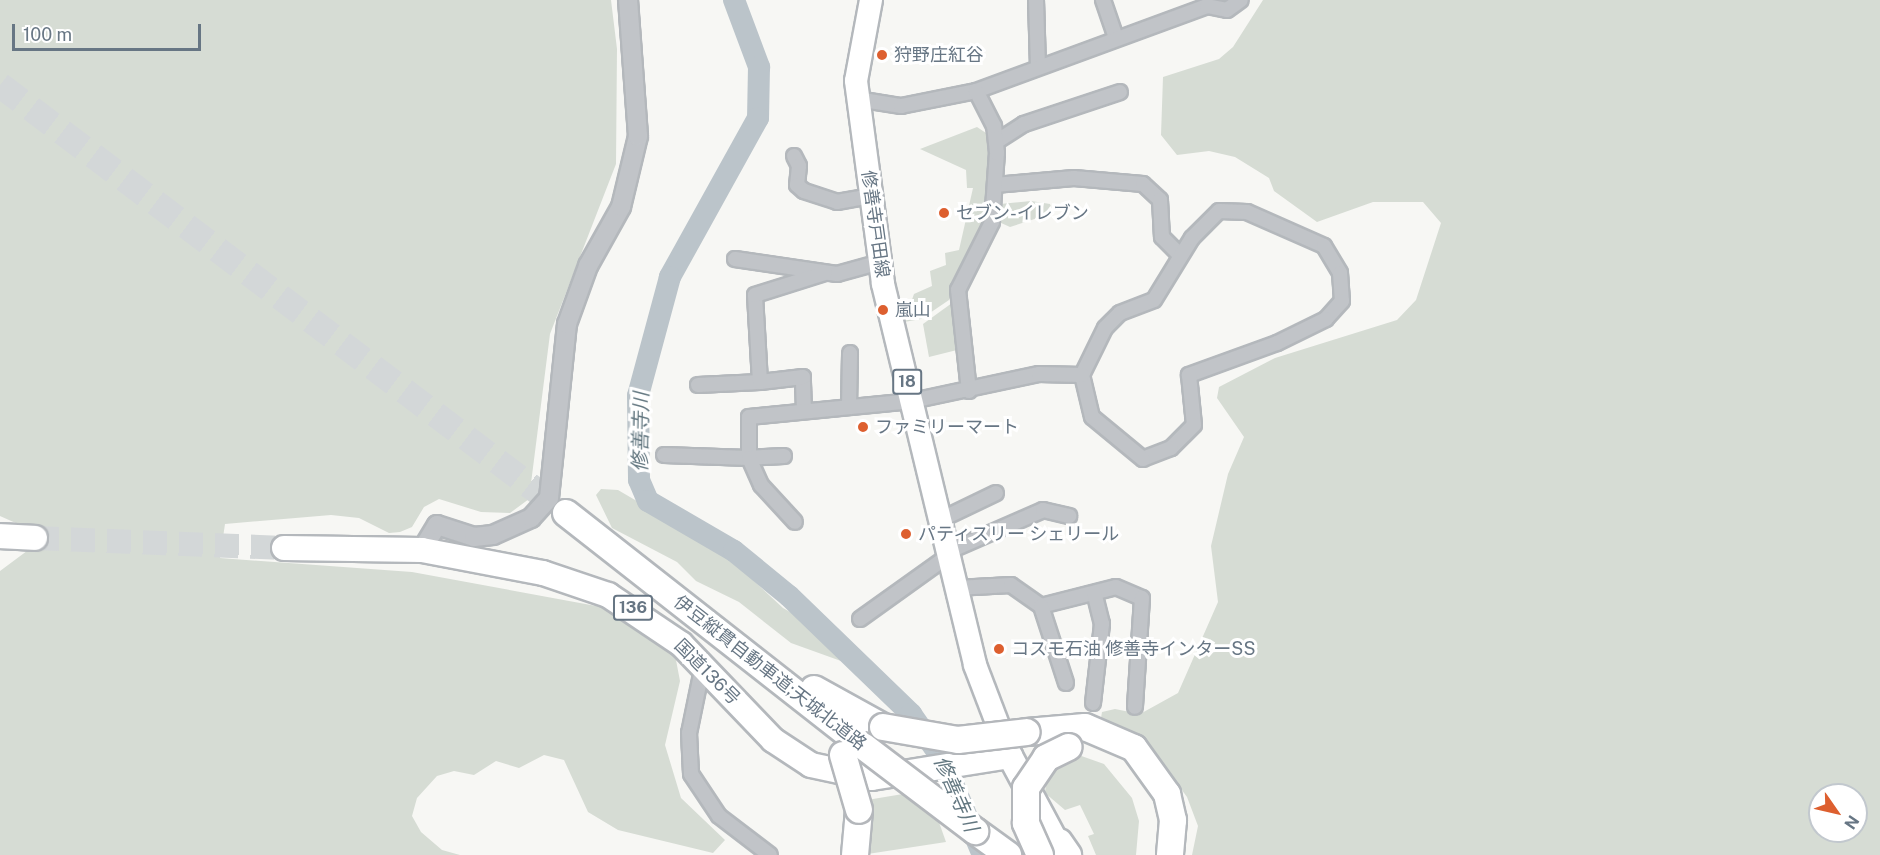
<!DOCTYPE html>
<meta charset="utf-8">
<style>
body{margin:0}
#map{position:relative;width:1880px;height:855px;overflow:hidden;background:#f7f7f4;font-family:"Public Sans","Noto Sans JP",sans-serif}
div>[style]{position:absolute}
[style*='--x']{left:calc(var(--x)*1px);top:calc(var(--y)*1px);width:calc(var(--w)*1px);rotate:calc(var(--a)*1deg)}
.green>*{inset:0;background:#d6dcd4}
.river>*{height:22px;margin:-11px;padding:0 11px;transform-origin:11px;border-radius:11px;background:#bbc4ca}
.trunk-tunnel>*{height:24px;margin-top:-12px;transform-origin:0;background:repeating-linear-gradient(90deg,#d3d7d8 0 24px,transparent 0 36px)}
.motorway-tunnel>*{height:26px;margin-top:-13px;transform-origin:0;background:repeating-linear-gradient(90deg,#d3d7d8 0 26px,transparent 0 39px)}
.roads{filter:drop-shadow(2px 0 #b4b8bc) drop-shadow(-2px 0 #b4b8bc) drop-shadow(0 2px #b4b8bc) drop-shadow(0 -2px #b4b8bc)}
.minor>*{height:14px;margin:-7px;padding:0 7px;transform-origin:7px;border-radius:7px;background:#c1c4c8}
.tertiary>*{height:18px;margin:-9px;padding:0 9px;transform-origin:9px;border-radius:9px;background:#c1c4c8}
.primary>*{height:22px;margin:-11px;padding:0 11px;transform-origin:11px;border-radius:11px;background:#fff}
.trunk>*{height:24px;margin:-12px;padding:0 12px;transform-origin:12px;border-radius:12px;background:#fff}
.motorway>*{height:26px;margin:-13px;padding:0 13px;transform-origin:13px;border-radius:13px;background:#fff}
.bridges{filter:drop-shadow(2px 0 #b4b7bb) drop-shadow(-2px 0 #b4b7bb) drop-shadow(0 2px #b4b7bb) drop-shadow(0 -2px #b4b7bb)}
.motorway-bridge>*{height:26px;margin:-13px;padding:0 13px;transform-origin:13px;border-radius:13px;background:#fff}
.dots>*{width:16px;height:16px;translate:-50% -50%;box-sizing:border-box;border:3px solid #fff;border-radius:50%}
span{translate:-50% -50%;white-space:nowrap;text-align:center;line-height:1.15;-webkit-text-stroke:6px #fff;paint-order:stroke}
.shield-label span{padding:2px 4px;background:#fff;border:2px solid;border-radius:4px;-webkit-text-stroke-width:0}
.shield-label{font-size:16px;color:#677684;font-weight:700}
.poi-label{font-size:18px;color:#677684}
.left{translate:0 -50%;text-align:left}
.street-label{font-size:18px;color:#677684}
.water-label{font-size:20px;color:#637780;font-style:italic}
.north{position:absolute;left:1808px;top:783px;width:60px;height:60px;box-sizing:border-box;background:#fff;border:2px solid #c2c8ce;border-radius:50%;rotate:124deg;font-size:16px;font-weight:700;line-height:24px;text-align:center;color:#677684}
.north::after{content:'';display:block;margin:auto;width:21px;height:27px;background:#dd5f2f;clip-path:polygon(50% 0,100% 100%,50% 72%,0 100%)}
.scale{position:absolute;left:12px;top:24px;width:189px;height:27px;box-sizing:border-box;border:3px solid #677684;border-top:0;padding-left:8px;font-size:18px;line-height:21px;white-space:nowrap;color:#677684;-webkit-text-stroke:4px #fff;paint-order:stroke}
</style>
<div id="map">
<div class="green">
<i style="clip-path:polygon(0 0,611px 0,617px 49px,616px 164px,550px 334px,529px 499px,510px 513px,481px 512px,439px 499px,424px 507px,412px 527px,400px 532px,389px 533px,359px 518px,331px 515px,225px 524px,220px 558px,412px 572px,607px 608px,662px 643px,676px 660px,680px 681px,665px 745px,681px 798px,725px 840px,713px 853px,618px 830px,588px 812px,564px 760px,544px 755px,519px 768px,496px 761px,474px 775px,454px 771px,437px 776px,417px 798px,412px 816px,421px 832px,442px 850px,460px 855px,0 855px,0 571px,35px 545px,36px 532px,0 516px)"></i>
<i style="clip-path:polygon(evenodd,1263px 0,1880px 0,1880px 855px,1192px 855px,1198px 826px,1187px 797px,1160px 760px,1101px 718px,1102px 712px,1115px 709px,1140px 714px,1178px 693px,1218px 602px,1211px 546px,1228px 474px,1244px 437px,1217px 398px,1219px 387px,1275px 358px,1397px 320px,1416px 300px,1441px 223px,1423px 202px,1373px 202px,1317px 222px,1274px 191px,1269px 178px,1235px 157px,1209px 151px,1177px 155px,1161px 135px,1163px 77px,1219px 59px,1233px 47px,1263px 0,1820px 795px,1856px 795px,1856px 831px,1820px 831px,1820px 795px)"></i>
<i style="clip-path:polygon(977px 127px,992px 137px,987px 221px,949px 300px,921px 319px,904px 322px,914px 294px,932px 286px,930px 271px,946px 265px,945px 253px,959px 250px,973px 188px,967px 188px,966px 170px,920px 149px)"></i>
<i style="clip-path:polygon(1031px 201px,1050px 204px,1053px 213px,1010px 227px,999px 222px,1000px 204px)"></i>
<i style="clip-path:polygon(952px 303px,957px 350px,929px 357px,923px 324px)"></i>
<i style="clip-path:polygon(601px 489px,618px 490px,722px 551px,783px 608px,813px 625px,841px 661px,791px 643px,739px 602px,696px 581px,677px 562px,612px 528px,596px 495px)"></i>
<i style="clip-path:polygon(1073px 753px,1104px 764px,1132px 798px,1139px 821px,1136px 855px,1096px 855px,1088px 836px,1094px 834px,1080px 805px,1065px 810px,1045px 793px,1047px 773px)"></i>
<i style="clip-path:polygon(909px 793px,935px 811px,946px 842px,861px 855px,867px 800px)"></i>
</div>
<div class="river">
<i style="--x:734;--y:0;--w:72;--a:69.5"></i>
<i style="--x:759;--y:67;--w:51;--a:91.1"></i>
<i style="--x:758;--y:118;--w:182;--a:119"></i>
<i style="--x:670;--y:277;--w:123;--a:105.1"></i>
<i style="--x:638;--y:396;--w:84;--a:89.3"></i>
<i style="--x:639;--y:480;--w:23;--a:67"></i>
<i style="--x:648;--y:501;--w:99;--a:30.2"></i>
<i style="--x:734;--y:551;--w:71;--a:39.3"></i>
<i style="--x:789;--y:596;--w:170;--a:44"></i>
<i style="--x:911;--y:714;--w:56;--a:55.2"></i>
<i style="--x:943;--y:760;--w:103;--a:67.2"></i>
</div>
<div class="trunk-tunnel">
<i style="--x:35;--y:538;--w:249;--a:2.3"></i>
</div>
<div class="motorway-tunnel">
<i style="--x:0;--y:85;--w:710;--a:37.1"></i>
</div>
<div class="roads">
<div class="minor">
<i style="--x:1036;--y:0;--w:67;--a:88.3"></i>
<i style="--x:1103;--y:0;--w:40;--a:71.1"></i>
<i style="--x:857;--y:99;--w:45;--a:9"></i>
<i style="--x:901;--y:106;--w:76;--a:-11.3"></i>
<i style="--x:976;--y:91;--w:246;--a:-20.2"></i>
<i style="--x:1207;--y:6;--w:20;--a:11"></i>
<i style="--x:1227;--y:10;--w:17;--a:-36"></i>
<i style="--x:996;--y:142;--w:33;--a:-33"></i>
<i style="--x:1024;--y:124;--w:101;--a:-18.4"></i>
<i style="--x:794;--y:156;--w:11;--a:63"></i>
<i style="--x:799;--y:166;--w:19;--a:96"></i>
<i style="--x:797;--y:185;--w:9;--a:41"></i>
<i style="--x:804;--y:191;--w:35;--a:18"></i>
<i style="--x:837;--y:202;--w:35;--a:-10"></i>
<i style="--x:995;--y:185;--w:79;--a:-5.1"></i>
<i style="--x:1074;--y:178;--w:69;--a:5"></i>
<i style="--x:1143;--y:184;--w:23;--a:43"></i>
<i style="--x:1160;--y:200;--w:37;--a:87"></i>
<i style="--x:1162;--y:237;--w:25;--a:45"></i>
<i style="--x:1219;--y:211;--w:28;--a:2"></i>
<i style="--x:1247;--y:212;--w:84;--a:23.8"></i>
<i style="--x:1324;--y:246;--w:31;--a:59"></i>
<i style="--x:1340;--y:273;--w:28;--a:86"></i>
<i style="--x:1342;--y:301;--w:24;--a:132"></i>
<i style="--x:1326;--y:319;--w:55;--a:153.9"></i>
<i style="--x:1277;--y:343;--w:94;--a:160"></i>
<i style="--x:1189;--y:375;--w:50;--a:84.3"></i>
<i style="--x:1194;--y:425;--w:33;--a:135"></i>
<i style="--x:1171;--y:448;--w:30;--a:159"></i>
<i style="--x:1143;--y:459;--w:66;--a:-140.5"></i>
<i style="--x:1092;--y:417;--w:43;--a:-103.4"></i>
<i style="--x:1082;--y:375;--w:52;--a:-63.9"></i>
<i style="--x:1105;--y:328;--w:21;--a:-45"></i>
<i style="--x:1120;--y:313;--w:36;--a:-21"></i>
<i style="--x:1154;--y:300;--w:73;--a:-58.5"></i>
<i style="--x:1192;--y:238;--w:38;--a:-45"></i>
<i style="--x:735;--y:259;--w:103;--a:8.4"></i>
<i style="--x:837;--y:274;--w:45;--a:-15.6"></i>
<i style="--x:698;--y:385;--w:62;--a:-2.8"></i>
<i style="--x:969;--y:391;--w:102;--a:-96.2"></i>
<i style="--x:958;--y:290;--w:76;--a:-63.4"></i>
<i style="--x:992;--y:222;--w:69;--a:-85.9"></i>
<i style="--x:997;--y:153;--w:27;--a:-96"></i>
<i style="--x:994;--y:126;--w:39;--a:-117"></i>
<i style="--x:849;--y:407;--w:54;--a:-88.9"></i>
<i style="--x:804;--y:411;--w:34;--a:-92"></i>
<i style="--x:803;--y:377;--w:43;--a:173.4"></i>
<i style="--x:760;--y:382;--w:87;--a:-93.3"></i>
<i style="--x:755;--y:295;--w:73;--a:-17.4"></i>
<i style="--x:664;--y:455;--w:85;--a:2"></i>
<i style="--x:749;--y:458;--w:41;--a:-90"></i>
<i style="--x:749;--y:417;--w:164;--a:-5.6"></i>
<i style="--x:912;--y:401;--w:130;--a:-12"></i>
<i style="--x:1039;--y:374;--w:43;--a:1.3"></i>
<i style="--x:784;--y:456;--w:35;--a:177"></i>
<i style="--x:749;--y:458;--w:30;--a:66"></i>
<i style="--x:761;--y:485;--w:50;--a:47.4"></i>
<i style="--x:940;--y:520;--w:62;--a:-25.7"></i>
<i style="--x:947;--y:552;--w:105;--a:-23.6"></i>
<i style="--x:1043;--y:510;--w:27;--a:13"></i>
<i style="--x:956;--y:588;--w:55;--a:-3.1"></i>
<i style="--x:1011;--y:585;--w:37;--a:35"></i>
<i style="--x:1041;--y:606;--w:77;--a:-14.2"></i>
<i style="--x:1116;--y:587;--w:28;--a:23"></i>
<i style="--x:1142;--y:598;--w:109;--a:93.7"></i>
<i style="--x:1041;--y:606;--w:81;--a:72"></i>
<i style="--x:860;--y:619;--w:108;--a:-35.6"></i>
<i style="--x:703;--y:665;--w:69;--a:101.6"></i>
<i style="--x:689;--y:733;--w:41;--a:87.2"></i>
<i style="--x:691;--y:774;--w:50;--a:56.3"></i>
<i style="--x:719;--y:816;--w:64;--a:37.4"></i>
<i style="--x:1093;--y:703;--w:80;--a:-83.5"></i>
<i style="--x:1102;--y:624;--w:32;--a:-104"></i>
</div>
<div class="tertiary">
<i style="--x:422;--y:550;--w:29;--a:-59"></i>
<i style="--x:437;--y:525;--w:39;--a:18"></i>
<i style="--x:474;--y:537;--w:19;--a:-6"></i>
<i style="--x:493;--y:535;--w:42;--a:-24.1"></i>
<i style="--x:531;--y:518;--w:27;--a:-48"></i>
<i style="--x:549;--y:498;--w:175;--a:-84.1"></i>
<i style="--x:567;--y:324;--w:62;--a:-70.1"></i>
<i style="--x:588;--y:266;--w:68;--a:-60.8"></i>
<i style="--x:621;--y:207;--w:73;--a:-76.5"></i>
<i style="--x:638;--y:136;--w:136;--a:-94.2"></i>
</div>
<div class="primary">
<i style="--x:871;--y:0;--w:82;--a:100.5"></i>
<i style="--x:856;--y:81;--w:205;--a:82.4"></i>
<i style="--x:883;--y:284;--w:392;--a:76.4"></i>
<i style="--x:975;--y:665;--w:90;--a:69.1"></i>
</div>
<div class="trunk">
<i style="--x:0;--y:536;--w:35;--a:3"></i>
<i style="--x:284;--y:548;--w:138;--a:0.8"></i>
<i style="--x:422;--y:550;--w:123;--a:10.8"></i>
<i style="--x:543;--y:573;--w:69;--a:18.7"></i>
<i style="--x:608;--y:595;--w:88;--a:33.9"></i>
<i style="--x:681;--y:644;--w:133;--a:46.2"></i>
<i style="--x:773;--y:740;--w:45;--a:33.3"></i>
<i style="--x:811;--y:765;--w:62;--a:12"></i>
<i style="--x:872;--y:778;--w:140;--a:-9.1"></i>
<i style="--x:1010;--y:756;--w:112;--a:61.8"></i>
</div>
<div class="motorway">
<i style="--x:566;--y:513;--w:377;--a:38.1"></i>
<i style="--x:814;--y:689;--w:79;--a:28.8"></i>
<i style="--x:1027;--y:732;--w:58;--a:-4.9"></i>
<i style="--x:1085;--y:727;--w:53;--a:23.2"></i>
<i style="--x:1134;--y:748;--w:57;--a:54.3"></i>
<i style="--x:1167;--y:794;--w:27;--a:77"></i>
<i style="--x:1173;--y:820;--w:35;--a:95"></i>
<i style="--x:975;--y:831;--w:41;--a:36"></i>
<i style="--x:1059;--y:842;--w:16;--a:55"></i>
<i style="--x:855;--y:855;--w:45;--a:-84.9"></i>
</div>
</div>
<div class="bridges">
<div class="motorway-bridge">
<i style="--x:883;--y:727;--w:76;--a:9.8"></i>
<i style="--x:958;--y:740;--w:69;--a:-6.6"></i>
<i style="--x:863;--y:746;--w:141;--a:37.2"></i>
<i style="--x:843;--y:755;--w:57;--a:73.8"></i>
<i style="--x:1040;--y:855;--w:35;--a:-114"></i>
<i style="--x:1026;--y:823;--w:35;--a:-90"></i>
<i style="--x:1026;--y:788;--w:36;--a:-56"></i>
<i style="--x:1046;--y:758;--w:25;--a:-26"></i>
</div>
</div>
<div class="dots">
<i style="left:882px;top:55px;background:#dd5f2f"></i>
<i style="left:944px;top:213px;background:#dd5f2f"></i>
<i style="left:883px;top:310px;background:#dd5f2f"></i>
<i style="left:863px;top:427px;background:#dd5f2f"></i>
<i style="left:906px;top:534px;background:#dd5f2f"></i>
<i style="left:999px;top:649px;background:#dd5f2f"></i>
</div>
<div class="shield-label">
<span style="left:907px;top:382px">18</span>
<span style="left:633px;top:608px">136</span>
</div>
<div class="poi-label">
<span class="left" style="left:894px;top:55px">狩野庄紅谷</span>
<span class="left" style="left:956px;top:213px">セブン-イレブン</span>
<span class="left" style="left:895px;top:310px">嵐山</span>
<span class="left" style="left:875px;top:427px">ファミリーマート</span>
<span class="left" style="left:918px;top:534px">パティスリー シェリール</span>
<span class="left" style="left:1011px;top:649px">コスモ石油 修善寺インターSS</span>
</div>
<div class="street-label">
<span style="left:875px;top:224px;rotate:82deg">修善寺戸田線</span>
<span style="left:707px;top:672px;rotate:45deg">国道136号</span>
<span style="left:770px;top:673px;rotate:38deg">伊豆縦貫自動車道;天城北道路</span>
</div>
<div class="water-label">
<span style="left:641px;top:432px;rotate:-89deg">修善寺川</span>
<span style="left:956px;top:794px;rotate:66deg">修善寺川</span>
</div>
<div class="north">N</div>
<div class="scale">100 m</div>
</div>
